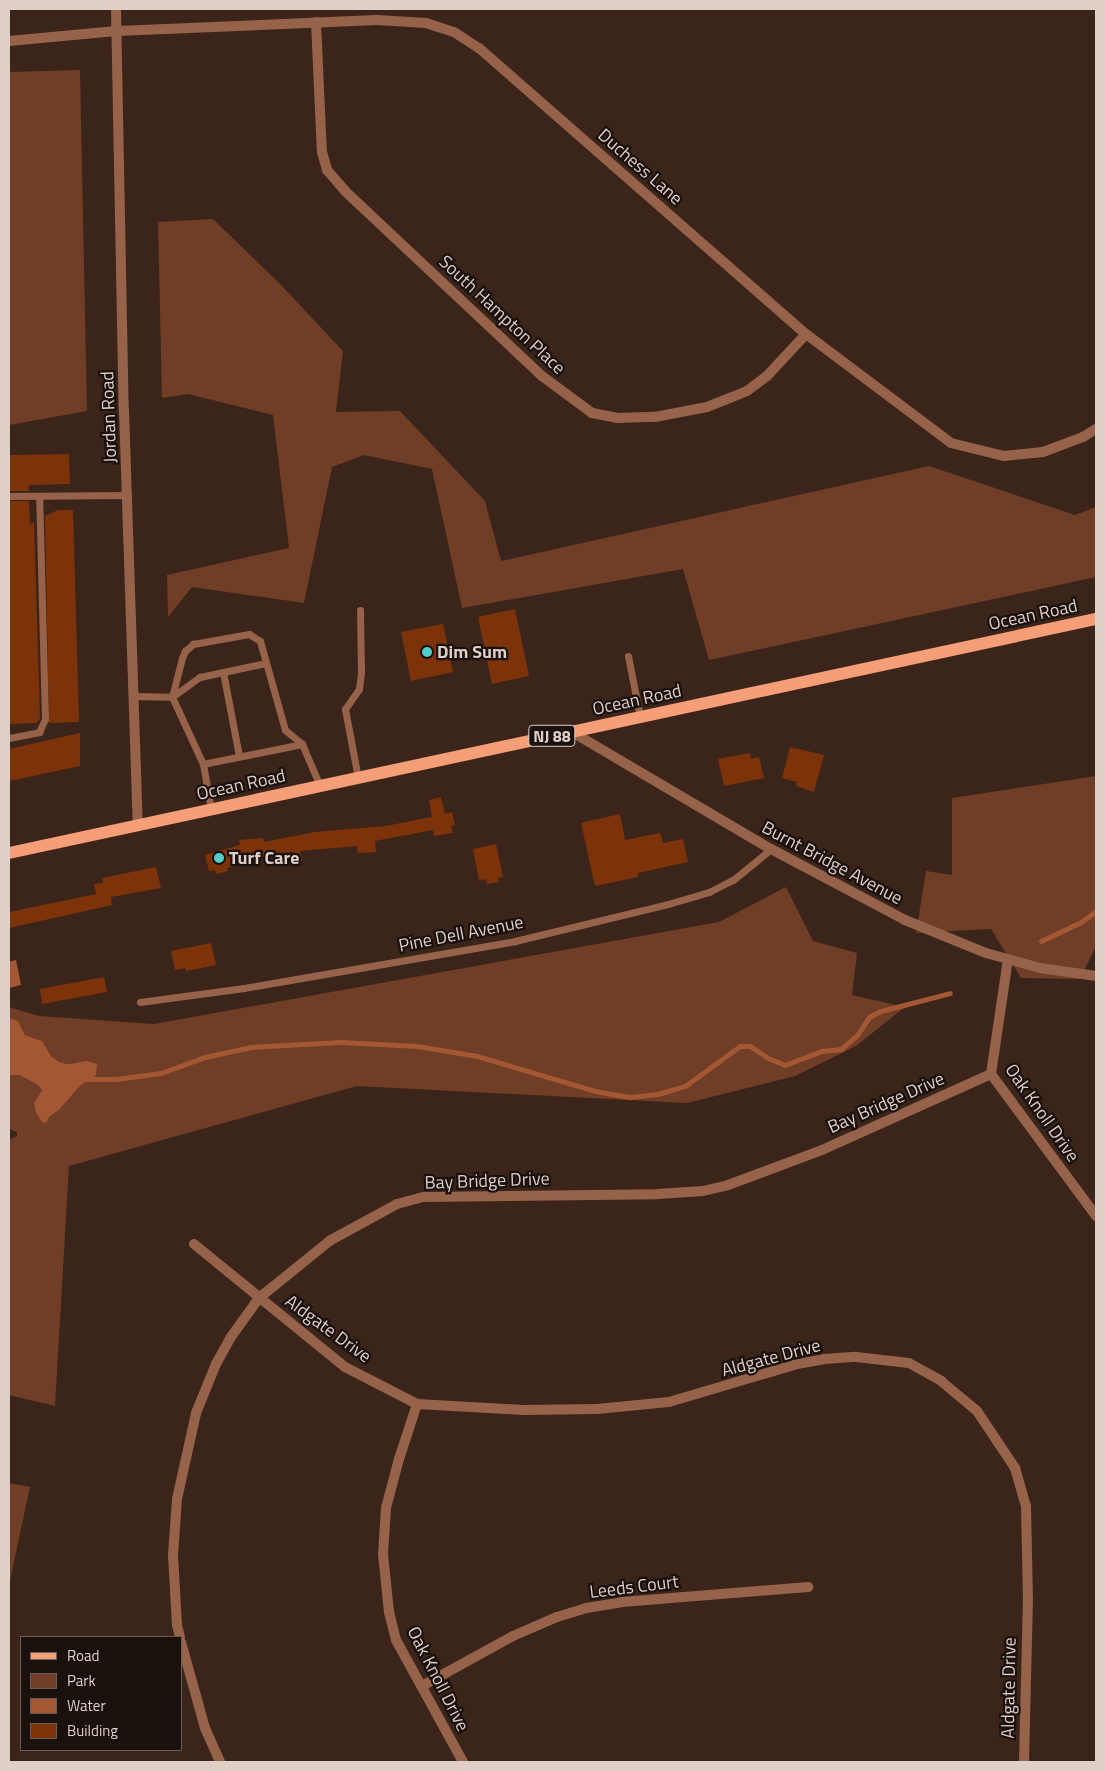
<!DOCTYPE html>
<style>
body{margin:0}
#map{position:relative;width:1105px;height:1771px;overflow:hidden;background:#3b251b;font-family:"Titillium Web",sans-serif}
div>[style]{position:absolute}
[style*='--x']{left:calc(var(--x)*1px);top:calc(var(--y)*1px);width:calc(var(--w)*1px);rotate:calc(var(--a)*1deg)}
.green>*{inset:0;background:#703d26}
.water>*{inset:0;background:#a45733}
.stream>*{height:5px;margin:-2.5px;padding:0 2.5px;transform-origin:2.5px;border-radius:2.5px;background:#a45733}
.building>*{inset:0;background:#7c330a}
.service>*{height:7px;margin:-3.5px;padding:0 3.5px;transform-origin:3.5px;border-radius:3.5px;background:#97624a}
.minor>*{height:10px;margin:-5px;padding:0 5px;transform-origin:5px;border-radius:5px;background:#97624a}
.tertiary>*{height:10px;margin:-5px;padding:0 5px;transform-origin:5px;border-radius:5px;background:#97624a}
.primary>*{height:12px;margin:-6px;padding:0 6px;transform-origin:6px;border-radius:6px;background:#f69e77}
.dots>*{width:14px;height:14px;translate:-50% -50%;box-sizing:border-box;border:2px solid #1a110c;border-radius:50%}
span{translate:-50% -50%;white-space:nowrap;text-align:center;line-height:1.15;-webkit-text-stroke:4.5px #1a110c;paint-order:stroke}
.shield-label span{padding:1px 4px;background:#1a110c;border:1px solid;border-radius:4px;-webkit-text-stroke-width:0}
.shield-label{font-size:16px;color:#decfc9;font-weight:700}
.street-label{font-size:18px;color:#decfc9}
.poi-label{font-size:18px;color:#decfc9;font-weight:700}
.left{translate:0 -50%;text-align:left}
.frame{position:absolute;inset:0;border:10px solid #decfc9;pointer-events:none}
.legend{position:absolute;left:20px;top:1636px;width:162px;height:115px;box-sizing:border-box;background:#1a110c;border:1px solid #685d58;margin:0;padding:6px 9px;list-style:none;font-size:15px;color:#decfc9}
.legend li{display:flex;align-items:center;gap:10px;height:25px}
.legend b{width:25px;border:1px solid #685d58}
</style>
<div id="map">
<div class="green">
<i style="clip-path:polygon(80px 70px,87px 411px,9px 425px,9px 72px)"></i>
<i style="clip-path:polygon(213px 219px,281px 285px,343px 351px,336px 412px,400px 411px,485px 501px,501px 561px,929px 466px,1075px 515px,1096px 507px,1096px 577px,709px 660px,683px 569px,462px 608px,432px 469px,364px 455px,332px 467px,304px 603px,192px 587px,168px 617px,167px 575px,289px 548px,273px 415px,188px 394px,162px 398px,158px 222px)"></i>
<i style="clip-path:polygon(1096px 776px,1096px 946px,1080px 979px,1021px 978px,991px 929px,916px 933px,926px 871px,952px 875px,952px 798px)"></i>
<i style="clip-path:polygon(786px 887px,813px 941px,857px 953px,852px 995px,905px 1007px,856px 1046px,795px 1076px,687px 1103px,357px 1086px,69px 1166px,55px 1406px,9px 1395px,9px 1140px,17px 1136px,17px 1132px,9px 1129px,9px 1075px,19px 1075px,38px 1085px,42px 1090px,34px 1103px,36px 1113px,42px 1122px,59px 1110px,80px 1086px,89px 1080px,76px 1062px,68px 1064px,59px 1062px,51px 1056px,42px 1041px,25px 1035px,18px 1021px,9px 1018px,9px 1007px,39px 1016px,154px 1024px,719px 922px)"></i>
<i style="clip-path:polygon(9px 1483px,30px 1487px,9px 1585px)"></i>
</div>
<div class="water">
<i style="clip-path:polygon(16px 960px,21px 985px,9px 988px,9px 962px)"></i>
<i style="clip-path:polygon(9px 1018px,18px 1021px,25px 1035px,42px 1041px,51px 1056px,59px 1062px,68px 1064px,87px 1061px,97px 1064px,96px 1075px,80px 1086px,59px 1110px,49px 1117px,46px 1123px,42px 1122px,36px 1113px,34px 1103px,42px 1090px,38px 1085px,19px 1075px,9px 1075px)"></i>
</div>
<div class="stream">
<i style="--x:1041;--y:941;--w:44;--a:-25.4"></i>
<i style="--x:1081;--y:922;--w:19;--a:-36"></i>
<i style="--x:85;--y:1079;--w:31;--a:0"></i>
<i style="--x:116;--y:1079;--w:45;--a:-7.6"></i>
<i style="--x:161;--y:1073;--w:47;--a:-20"></i>
<i style="--x:205;--y:1057;--w:47;--a:-12.3"></i>
<i style="--x:251;--y:1047;--w:90;--a:-3.2"></i>
<i style="--x:341;--y:1042;--w:76;--a:3"></i>
<i style="--x:417;--y:1046;--w:61;--a:9.5"></i>
<i style="--x:477;--y:1056;--w:123;--a:16.5"></i>
<i style="--x:595;--y:1091;--w:36;--a:10"></i>
<i style="--x:630;--y:1097;--w:28;--a:-6"></i>
<i style="--x:658;--y:1094;--w:28;--a:-17"></i>
<i style="--x:685;--y:1086;--w:68;--a:-36"></i>
<i style="--x:740;--y:1046;--w:10;--a:0"></i>
<i style="--x:750;--y:1046;--w:22;--a:34"></i>
<i style="--x:768;--y:1058;--w:18;--a:22"></i>
<i style="--x:785;--y:1065;--w:40;--a:-21"></i>
<i style="--x:822;--y:1051;--w:19;--a:-6"></i>
<i style="--x:841;--y:1049;--w:23;--a:-41"></i>
<i style="--x:858;--y:1034;--w:20;--a:-57"></i>
<i style="--x:869;--y:1017;--w:13;--a:-27"></i>
<i style="--x:881;--y:1011;--w:71;--a:-14.6"></i>
</div>
<div class="building">
<i style="clip-path:polygon(69px 454px,70px 484px,29px 485px,29px 491px,9px 491px,9px 455px)"></i>
<i style="clip-path:polygon(9px 501px,29px 501px,30px 524px,34px 522px,40px 718px,37px 723px,9px 724px)"></i>
<i style="clip-path:polygon(58px 510px,73px 510px,79px 722px,49px 723px,45px 516px)"></i>
<i style="clip-path:polygon(515px 609px,529px 676px,492px 684px,478px 617px)"></i>
<i style="clip-path:polygon(443px 624px,453px 672px,411px 681px,401px 632px)"></i>
<i style="clip-path:polygon(80px 733px,80px 766px,9px 781px,9px 749px)"></i>
<i style="clip-path:polygon(790px 747px,824px 755px,814px 792px,796px 786px,797px 782px,782px 778px)"></i>
<i style="clip-path:polygon(750px 753px,751px 759px,759px 757px,764px 778px,724px 786px,718px 759px)"></i>
<i style="clip-path:polygon(441px 797px,445px 814px,452px 812px,455px 825px,451px 826px,453px 833px,434px 836px,433px 830px,375px 841px,376px 852px,358px 853px,357px 846px,300px 851px,302px 861px,278px 865px,276px 854px,235px 864px,235px 866px,227px 868px,228px 871px,216px 874px,215px 870px,209px 871px,205px 855px,240px 845px,239px 840px,263px 838px,264px 842px,315px 832px,386px 826px,426px 818px,432px 817px,429px 800px)"></i>
<i style="clip-path:polygon(620px 814px,625px 840px,660px 833px,663px 843px,683px 839px,688px 862px,638px 873px,638px 877px,595px 886px,581px 823px)"></i>
<i style="clip-path:polygon(496px 844px,503px 877px,498px 878px,499px 882px,487px 884px,486px 879px,479px 881px,473px 849px)"></i>
<i style="clip-path:polygon(156px 867px,161px 888px,111px 897px,112px 905px,9px 928px,9px 912px,96px 894px,94px 884px,103px 883px,102px 878px)"></i>
<i style="clip-path:polygon(211px 943px,216px 965px,186px 971px,185px 968px,175px 970px,171px 951px)"></i>
<i style="clip-path:polygon(104px 977px,107px 992px,42px 1004px,40px 989px)"></i>
</div>
<div class="service">
<i style="--x:9;--y:496;--w:119;--a:-0.5"></i>
<i style="--x:628;--y:656;--w:62;--a:78.9"></i>
<i style="--x:223;--y:672;--w:86;--a:79.2"></i>
<i style="--x:133;--y:696;--w:39;--a:1"></i>
<i style="--x:172;--y:697;--w:34;--a:-36"></i>
<i style="--x:200;--y:677;--w:67;--a:-12"></i>
<i style="--x:9;--y:738;--w:31;--a:-11"></i>
<i style="--x:39;--y:732;--w:14;--a:-65"></i>
<i style="--x:45;--y:719;--w:223;--a:-91.5"></i>
<i style="--x:203;--y:764;--w:101;--a:-11.4"></i>
<i style="--x:358;--y:778;--w:70;--a:-100.7"></i>
<i style="--x:345;--y:709;--w:24;--a:-55"></i>
<i style="--x:359;--y:689;--w:17;--a:-83"></i>
<i style="--x:361;--y:672;--w:62;--a:-90.9"></i>
<i style="--x:211;--y:809;--w:46;--a:-100.1"></i>
<i style="--x:203;--y:764;--w:74;--a:-114.8"></i>
<i style="--x:172;--y:697;--w:40;--a:-75.6"></i>
<i style="--x:182;--y:658;--w:8;--a:-67"></i>
<i style="--x:185;--y:651;--w:11;--a:-41"></i>
<i style="--x:193;--y:644;--w:57;--a:-10.1"></i>
<i style="--x:249;--y:634;--w:13;--a:32"></i>
<i style="--x:260;--y:641;--w:92;--a:74.3"></i>
<i style="--x:285;--y:730;--w:22;--a:39"></i>
<i style="--x:302;--y:744;--w:46;--a:66.8"></i>
<i style="--x:140;--y:1002;--w:105;--a:-7.7"></i>
<i style="--x:244;--y:988;--w:275;--a:-9.8"></i>
<i style="--x:515;--y:941;--w:157;--a:-13.6"></i>
<i style="--x:668;--y:904;--w:43;--a:-16.3"></i>
<i style="--x:709;--y:892;--w:27;--a:-27"></i>
<i style="--x:733;--y:880;--w:49;--a:-39.2"></i>
</div>
<div class="minor">
<i style="--x:316;--y:22;--w:130;--a:87.4"></i>
<i style="--x:322;--y:152;--w:19;--a:74"></i>
<i style="--x:327;--y:170;--w:28;--a:49"></i>
<i style="--x:345;--y:191;--w:270;--a:43.2"></i>
<i style="--x:542;--y:376;--w:62;--a:36.5"></i>
<i style="--x:592;--y:413;--w:25;--a:11"></i>
<i style="--x:617;--y:418;--w:38;--a:-2"></i>
<i style="--x:655;--y:417;--w:53;--a:-10.9"></i>
<i style="--x:707;--y:407;--w:43;--a:-21.8"></i>
<i style="--x:747;--y:391;--w:25;--a:-37"></i>
<i style="--x:767;--y:376;--w:57;--a:-47.1"></i>
<i style="--x:9;--y:41;--w:108;--a:-5.3"></i>
<i style="--x:117;--y:31;--w:260;--a:-2.4"></i>
<i style="--x:377;--y:20;--w:49;--a:3.5"></i>
<i style="--x:426;--y:23;--w:29;--a:18"></i>
<i style="--x:454;--y:32;--w:30;--a:33"></i>
<i style="--x:479;--y:48;--w:434;--a:41.2"></i>
<i style="--x:806;--y:334;--w:181;--a:36.9"></i>
<i style="--x:951;--y:443;--w:55;--a:13.8"></i>
<i style="--x:1004;--y:456;--w:39;--a:-6"></i>
<i style="--x:1043;--y:452;--w:43;--a:-20.6"></i>
<i style="--x:1083;--y:437;--w:15;--a:-32"></i>
<i style="--x:572;--y:732;--w:231;--a:30.5"></i>
<i style="--x:771;--y:849;--w:152;--a:27.9"></i>
<i style="--x:905;--y:920;--w:87;--a:22.2"></i>
<i style="--x:986;--y:953;--w:56;--a:15.5"></i>
<i style="--x:1040;--y:968;--w:57;--a:8.1"></i>
<i style="--x:1008;--y:959;--w:116;--a:98.4"></i>
<i style="--x:991;--y:1074;--w:177;--a:53.5"></i>
<i style="--x:194;--y:1244;--w:195;--a:39.2"></i>
<i style="--x:345;--y:1367;--w:81;--a:27.2"></i>
<i style="--x:417;--y:1404;--w:106;--a:3.2"></i>
<i style="--x:523;--y:1410;--w:74;--a:-0.8"></i>
<i style="--x:597;--y:1409;--w:72;--a:-5.6"></i>
<i style="--x:669;--y:1402;--w:134;--a:-16.5"></i>
<i style="--x:797;--y:1364;--w:27;--a:-10"></i>
<i style="--x:824;--y:1359;--w:32;--a:-4"></i>
<i style="--x:856;--y:1357;--w:53;--a:6.5"></i>
<i style="--x:909;--y:1363;--w:37;--a:29"></i>
<i style="--x:941;--y:1381;--w:47;--a:39.8"></i>
<i style="--x:977;--y:1411;--w:69;--a:56.3"></i>
<i style="--x:1015;--y:1468;--w:40;--a:74"></i>
<i style="--x:1026;--y:1506;--w:92;--a:88.8"></i>
<i style="--x:1028;--y:1598;--w:164;--a:91.4"></i>
<i style="--x:417;--y:1404;--w:58;--a:108.1"></i>
<i style="--x:399;--y:1459;--w:51;--a:104.9"></i>
<i style="--x:386;--y:1508;--w:46;--a:93.7"></i>
<i style="--x:383;--y:1554;--w:58;--a:84.1"></i>
<i style="--x:389;--y:1612;--w:29;--a:76"></i>
<i style="--x:396;--y:1640;--w:139;--a:61.2"></i>
<i style="--x:180;--y:1637;--w:12;--a:-104"></i>
<i style="--x:177;--y:1625;--w:70;--a:-93.3"></i>
<i style="--x:173;--y:1555;--w:56;--a:-85.9"></i>
<i style="--x:177;--y:1499;--w:88;--a:-77.5"></i>
<i style="--x:196;--y:1413;--w:53;--a:-67.8"></i>
<i style="--x:216;--y:1364;--w:31;--a:-61"></i>
<i style="--x:231;--y:1337;--w:48;--a:-54.3"></i>
<i style="--x:259;--y:1298;--w:92;--a:-38.9"></i>
<i style="--x:331;--y:1240;--w:75;--a:-28.6"></i>
<i style="--x:397;--y:1204;--w:28;--a:-15"></i>
<i style="--x:424;--y:1197;--w:234;--a:-0.7"></i>
<i style="--x:658;--y:1194;--w:45;--a:-3.8"></i>
<i style="--x:703;--y:1191;--w:26;--a:-13"></i>
<i style="--x:728;--y:1185;--w:100;--a:-20.4"></i>
<i style="--x:822;--y:1150;--w:185;--a:-24.2"></i>
<i style="--x:181;--y:1642;--w:89;--a:74.4"></i>
<i style="--x:205;--y:1728;--w:37;--a:66"></i>
<i style="--x:422;--y:1686;--w:104;--a:-28.8"></i>
<i style="--x:513;--y:1636;--w:48;--a:-23.4"></i>
<i style="--x:557;--y:1617;--w:30;--a:-17"></i>
<i style="--x:586;--y:1608;--w:36;--a:-9"></i>
<i style="--x:622;--y:1602;--w:187;--a:-4.6"></i>
</div>
<div class="tertiary">
<i style="--x:116;--y:9;--w:401;--a:88.9"></i>
<i style="--x:124;--y:410;--w:415;--a:88.1"></i>
</div>
<div class="primary">
<i style="--x:9;--y:853;--w:1112;--a:-12.15"></i>
</div>
<div class="dots">
<i style="left:427px;top:652px;background:#52cdcc"></i>
<i style="left:219px;top:858px;background:#52cdcc"></i>
</div>
<div class="shield-label">
<span style="left:552px;top:736px">NJ 88</span>
</div>
<div class="street-label">
<span style="left:640px;top:167px;rotate:41deg">Duchess Lane</span>
<span style="left:502px;top:315px;rotate:43deg">South Hampton Place</span>
<span style="left:109px;top:417px;rotate:-92deg">Jordan Road</span>
<span style="left:1033px;top:615px;rotate:-12deg">Ocean Road</span>
<span style="left:637px;top:700px;rotate:-12deg">Ocean Road</span>
<span style="left:241px;top:785px;rotate:-12deg">Ocean Road</span>
<span style="left:832px;top:863px;rotate:28deg">Burnt Bridge Avenue</span>
<span style="left:461px;top:934px;rotate:-11deg">Pine Dell Avenue</span>
<span style="left:886px;top:1103px;rotate:-24deg">Bay Bridge Drive</span>
<span style="left:1042px;top:1113px;rotate:55deg">Oak Knoll Drive</span>
<span style="left:487px;top:1181px;rotate:-2deg">Bay Bridge Drive</span>
<span style="left:328px;top:1329px;rotate:36deg">Aldgate Drive</span>
<span style="left:771px;top:1358px;rotate:-15deg">Aldgate Drive</span>
<span style="left:634px;top:1587px;rotate:-7deg">Leeds Court</span>
<span style="left:438px;top:1679px;rotate:63deg">Oak Knoll Drive</span>
<span style="left:1009px;top:1688px;rotate:-89deg">Aldgate Drive</span>
</div>
<div class="poi-label">
<span class="left" style="left:437px;top:652px">Dim Sum</span>
<span class="left" style="left:229px;top:858px">Turf Care</span>
</div>
<div class="frame"></div>
<ul class="legend">
<li><b style="height:6px;background:#f69e77"></b>Road</li>
<li><b style="height:14px;background:#703d26"></b>Park</li>
<li><b style="height:14px;background:#a45733"></b>Water</li>
<li><b style="height:14px;background:#7c330a"></b>Building</li>
</ul>
</div>
